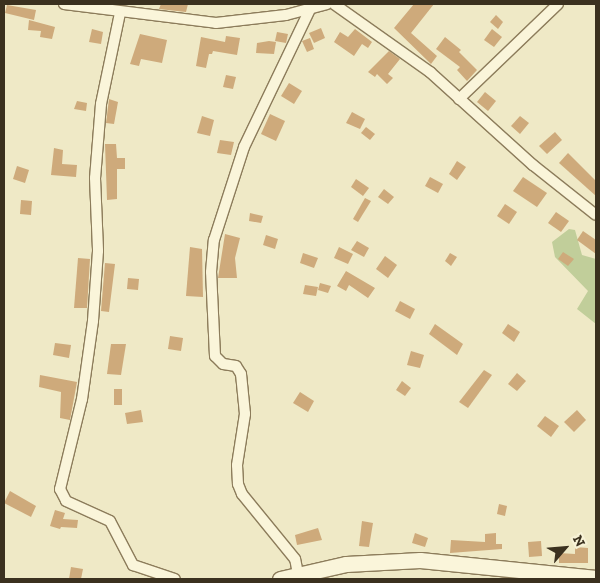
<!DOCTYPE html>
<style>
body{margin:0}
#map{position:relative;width:600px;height:583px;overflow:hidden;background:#efe9c6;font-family:"Zilla Slab",serif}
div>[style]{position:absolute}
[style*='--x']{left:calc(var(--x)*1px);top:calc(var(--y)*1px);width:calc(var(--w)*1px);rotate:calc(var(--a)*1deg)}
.green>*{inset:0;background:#c1ce9a}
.building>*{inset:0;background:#ceaa7b}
.roads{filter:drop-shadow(1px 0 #8c7c5b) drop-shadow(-1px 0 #8c7c5b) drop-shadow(0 1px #8c7c5b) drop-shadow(0 -1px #8c7c5b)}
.street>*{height:10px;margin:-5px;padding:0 5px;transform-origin:5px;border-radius:5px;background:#faf5da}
.secondary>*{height:15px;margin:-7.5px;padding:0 7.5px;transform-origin:7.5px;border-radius:7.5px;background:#faf5da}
span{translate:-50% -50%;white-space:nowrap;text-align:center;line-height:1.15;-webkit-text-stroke:4px #f7f2d6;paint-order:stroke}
.frame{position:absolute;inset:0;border:5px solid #3b311f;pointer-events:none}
.north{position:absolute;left:540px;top:523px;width:50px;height:50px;-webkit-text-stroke:4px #f7f2d6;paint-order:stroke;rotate:63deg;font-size:14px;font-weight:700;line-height:20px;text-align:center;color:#3b311f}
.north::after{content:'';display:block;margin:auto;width:18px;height:22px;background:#3b311f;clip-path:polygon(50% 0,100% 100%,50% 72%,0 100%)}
</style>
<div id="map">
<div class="green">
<i style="clip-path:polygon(569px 229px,575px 230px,582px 255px,596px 259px,596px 324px,577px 309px,588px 291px,555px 257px,552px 242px)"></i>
</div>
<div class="building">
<i style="clip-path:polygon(161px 4px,188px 4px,186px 12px,159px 9px)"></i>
<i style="clip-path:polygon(414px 4px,434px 4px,411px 33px,437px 56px,431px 64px,394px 28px)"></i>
<i style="clip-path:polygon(7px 5px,36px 10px,34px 20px,5px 13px)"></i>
<i style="clip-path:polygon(496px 15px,503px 22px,498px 29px,490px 22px)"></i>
<i style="clip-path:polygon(29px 20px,55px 27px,52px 39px,40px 37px,41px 31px,28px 30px)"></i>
<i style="clip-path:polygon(321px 28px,325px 38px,314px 43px,309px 33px)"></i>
<i style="clip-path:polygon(92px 29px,103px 32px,101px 44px,89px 42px)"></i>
<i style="clip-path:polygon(355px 29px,372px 42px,368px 48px,362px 44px,354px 56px,334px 42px,340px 32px,348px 37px)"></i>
<i style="clip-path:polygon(492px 29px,502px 37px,494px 47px,484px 40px)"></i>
<i style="clip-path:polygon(277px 32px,288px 34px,286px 43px,275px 41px)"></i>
<i style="clip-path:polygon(140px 34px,167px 40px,162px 63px,141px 59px,139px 66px,130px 64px)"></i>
<i style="clip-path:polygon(226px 36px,240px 38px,237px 55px,213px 51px,212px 54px,209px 54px,206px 68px,196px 66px,201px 37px,225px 42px)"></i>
<i style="clip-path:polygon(445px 37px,461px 50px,459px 52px,477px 70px,467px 81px,457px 70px,460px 67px,436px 49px)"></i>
<i style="clip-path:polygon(310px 38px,314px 49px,307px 52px,302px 41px)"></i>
<i style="clip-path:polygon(269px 41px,276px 42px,274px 54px,256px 53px,257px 43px)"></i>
<i style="clip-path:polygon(389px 51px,400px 59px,388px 74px,393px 78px,387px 84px,377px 74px,375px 77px,368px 72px)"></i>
<i style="clip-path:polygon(226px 75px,236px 77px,233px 89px,223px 87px)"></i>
<i style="clip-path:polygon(289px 83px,302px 91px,294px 104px,281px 96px)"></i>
<i style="clip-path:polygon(485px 92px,496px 101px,488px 111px,477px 102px)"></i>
<i style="clip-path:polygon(109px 99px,118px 102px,114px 124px,106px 123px)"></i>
<i style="clip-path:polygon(77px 101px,87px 103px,86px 111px,74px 109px)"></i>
<i style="clip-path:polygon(352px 112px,365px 119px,360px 129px,346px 123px)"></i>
<i style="clip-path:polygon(270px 114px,285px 121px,276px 141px,261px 134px)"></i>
<i style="clip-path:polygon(202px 116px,214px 120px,210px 136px,197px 133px)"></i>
<i style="clip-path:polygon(520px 116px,529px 123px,520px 134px,511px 126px)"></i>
<i style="clip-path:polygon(366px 127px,375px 134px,370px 140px,361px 133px)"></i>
<i style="clip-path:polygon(555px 132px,562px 140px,547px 154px,539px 146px)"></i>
<i style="clip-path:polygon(220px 140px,234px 142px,231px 155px,217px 153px)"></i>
<i style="clip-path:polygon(105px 144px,116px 144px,117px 158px,125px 158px,125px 169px,117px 169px,117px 199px,107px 200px)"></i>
<i style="clip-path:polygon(54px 148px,63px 150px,62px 164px,77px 165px,76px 177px,51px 175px)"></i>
<i style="clip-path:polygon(568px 153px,596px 181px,596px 196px,559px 163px)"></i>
<i style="clip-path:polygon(457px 161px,466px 167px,457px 180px,449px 174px)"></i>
<i style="clip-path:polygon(17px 166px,29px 170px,25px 183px,13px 179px)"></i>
<i style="clip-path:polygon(430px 177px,443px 184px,438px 193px,425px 186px)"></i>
<i style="clip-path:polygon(523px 177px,547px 193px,537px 207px,513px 191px)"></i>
<i style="clip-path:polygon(356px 179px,369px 188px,363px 196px,351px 187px)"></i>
<i style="clip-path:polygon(384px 189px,394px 197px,388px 204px,378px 197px)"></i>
<i style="clip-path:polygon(365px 198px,371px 201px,358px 222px,353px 219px)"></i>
<i style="clip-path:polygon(21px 200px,32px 201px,31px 215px,20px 214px)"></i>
<i style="clip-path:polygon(505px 204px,517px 212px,509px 224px,497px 216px)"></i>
<i style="clip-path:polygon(556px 212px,569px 221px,561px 232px,548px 223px)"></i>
<i style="clip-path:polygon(250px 213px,263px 216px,261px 223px,249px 221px)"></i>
<i style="clip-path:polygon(583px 231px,596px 240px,596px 254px,577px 240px)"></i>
<i style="clip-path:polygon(225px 234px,240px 238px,235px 258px,237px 278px,218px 278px)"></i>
<i style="clip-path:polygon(266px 235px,278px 239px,275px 249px,263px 245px)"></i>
<i style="clip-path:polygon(357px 241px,369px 248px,364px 257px,351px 250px)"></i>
<i style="clip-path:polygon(190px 247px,202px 249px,203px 297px,186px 296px)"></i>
<i style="clip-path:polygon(339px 247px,353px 254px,348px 264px,334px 258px)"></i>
<i style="clip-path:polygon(563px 252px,574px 259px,568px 266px,558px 259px)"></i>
<i style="clip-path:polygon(303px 253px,318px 258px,314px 268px,300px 263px)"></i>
<i style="clip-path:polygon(450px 253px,457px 257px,451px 266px,445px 261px)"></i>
<i style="clip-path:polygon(385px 256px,397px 265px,388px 278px,376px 269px)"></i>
<i style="clip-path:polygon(78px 258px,90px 259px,87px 308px,74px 308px)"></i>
<i style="clip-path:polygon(105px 263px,115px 264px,109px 312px,101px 311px)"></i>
<i style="clip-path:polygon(346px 271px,375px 288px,368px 298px,349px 285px,346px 291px,337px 286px)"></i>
<i style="clip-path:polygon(128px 278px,139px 279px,138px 290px,127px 289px)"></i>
<i style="clip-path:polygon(320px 283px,331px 286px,328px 293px,318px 290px)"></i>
<i style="clip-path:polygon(305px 285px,318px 287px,316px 296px,303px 294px)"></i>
<i style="clip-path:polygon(400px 301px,415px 309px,410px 319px,395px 311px)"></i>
<i style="clip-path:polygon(435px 324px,463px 344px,457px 355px,429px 334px)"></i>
<i style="clip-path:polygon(508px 324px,520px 332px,514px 342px,502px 333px)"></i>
<i style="clip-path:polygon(170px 336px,183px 338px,181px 351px,168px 349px)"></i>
<i style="clip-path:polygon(55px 343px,71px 345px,69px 358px,53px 355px)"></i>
<i style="clip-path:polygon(111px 344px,126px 344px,121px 375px,107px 374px)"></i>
<i style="clip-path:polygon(411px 351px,424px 355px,420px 368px,407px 365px)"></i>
<i style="clip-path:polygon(484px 370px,492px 375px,468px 408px,459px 402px)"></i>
<i style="clip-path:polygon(517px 373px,526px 381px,517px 391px,508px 384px)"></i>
<i style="clip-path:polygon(40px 375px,77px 382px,70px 420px,60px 418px,61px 392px,39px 387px)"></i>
<i style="clip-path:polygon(402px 381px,411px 388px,405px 396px,396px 390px)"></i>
<i style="clip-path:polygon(114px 389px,122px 389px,122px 405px,114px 405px)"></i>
<i style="clip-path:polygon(300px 392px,314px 401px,308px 412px,293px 403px)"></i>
<i style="clip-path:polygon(141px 410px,143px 422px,127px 424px,125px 413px)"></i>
<i style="clip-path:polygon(577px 410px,586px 420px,574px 432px,564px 422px)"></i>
<i style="clip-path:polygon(545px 416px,559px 426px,551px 437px,537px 426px)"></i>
<i style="clip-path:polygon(10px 491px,36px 506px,31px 517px,4px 503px)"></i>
<i style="clip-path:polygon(499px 504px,507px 506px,505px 516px,497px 514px)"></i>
<i style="clip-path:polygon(55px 510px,65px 513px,63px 519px,78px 520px,77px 528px,61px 527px,60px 529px,50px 526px)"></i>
<i style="clip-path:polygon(362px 521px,373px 523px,369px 547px,359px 546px)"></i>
<i style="clip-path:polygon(318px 528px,322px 540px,297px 545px,295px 535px)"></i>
<i style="clip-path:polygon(415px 533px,428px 538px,425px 547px,412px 543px)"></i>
<i style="clip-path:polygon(496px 533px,496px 544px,502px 544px,502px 549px,450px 553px,451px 540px,485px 542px,485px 534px)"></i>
<i style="clip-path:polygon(541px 541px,542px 556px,529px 557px,528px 542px)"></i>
<i style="clip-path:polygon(575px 547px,588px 548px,588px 563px,559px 563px,559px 553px,575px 554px)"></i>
<i style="clip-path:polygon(71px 567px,83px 569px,81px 579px,69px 579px)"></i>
</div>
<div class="roads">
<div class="street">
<i style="--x:64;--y:4;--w:153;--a:7.1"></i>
<i style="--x:216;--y:23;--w:70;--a:-6.5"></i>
<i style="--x:286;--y:15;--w:42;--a:-15"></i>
<i style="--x:334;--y:4;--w:118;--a:35.3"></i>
<i style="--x:430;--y:72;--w:139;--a:42.1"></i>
<i style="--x:533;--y:165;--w:80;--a:38.4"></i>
<i style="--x:120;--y:13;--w:93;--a:101.8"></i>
<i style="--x:101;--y:104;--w:74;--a:94.6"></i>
<i style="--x:95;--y:178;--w:73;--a:87.6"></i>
<i style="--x:98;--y:251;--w:70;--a:94.1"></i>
<i style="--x:93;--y:321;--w:79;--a:98"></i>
<i style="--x:82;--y:399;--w:93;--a:103.7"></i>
<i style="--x:60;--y:489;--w:13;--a:63"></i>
<i style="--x:66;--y:501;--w:48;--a:24.4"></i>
<i style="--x:110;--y:521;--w:50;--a:62.4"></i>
<i style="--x:133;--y:565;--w:44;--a:18.4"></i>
<i style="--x:459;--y:99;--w:137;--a:-43.8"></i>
<i style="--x:299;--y:579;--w:20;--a:-101"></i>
<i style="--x:295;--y:559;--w:84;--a:-129.2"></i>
<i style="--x:242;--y:494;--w:11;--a:-112"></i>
<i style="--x:238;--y:484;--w:19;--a:-93"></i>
<i style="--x:237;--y:465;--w:52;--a:-81.1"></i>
<i style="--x:245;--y:414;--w:40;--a:-95.7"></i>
<i style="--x:241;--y:374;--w:9;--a:-122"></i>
<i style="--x:236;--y:366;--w:13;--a:-171"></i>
<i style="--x:223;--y:364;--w:11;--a:-135"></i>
<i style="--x:215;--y:356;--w:84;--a:-92.7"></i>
<i style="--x:211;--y:272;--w:32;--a:-85"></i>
<i style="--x:214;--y:240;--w:98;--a:-72.1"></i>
<i style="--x:244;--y:147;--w:155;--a:-64.4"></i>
</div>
<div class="secondary">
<i style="--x:280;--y:579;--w:68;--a:-12.8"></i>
<i style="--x:346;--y:564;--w:74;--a:-3.1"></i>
<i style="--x:420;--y:560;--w:177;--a:5.8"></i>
</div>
</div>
<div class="frame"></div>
<div class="north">N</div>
</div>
